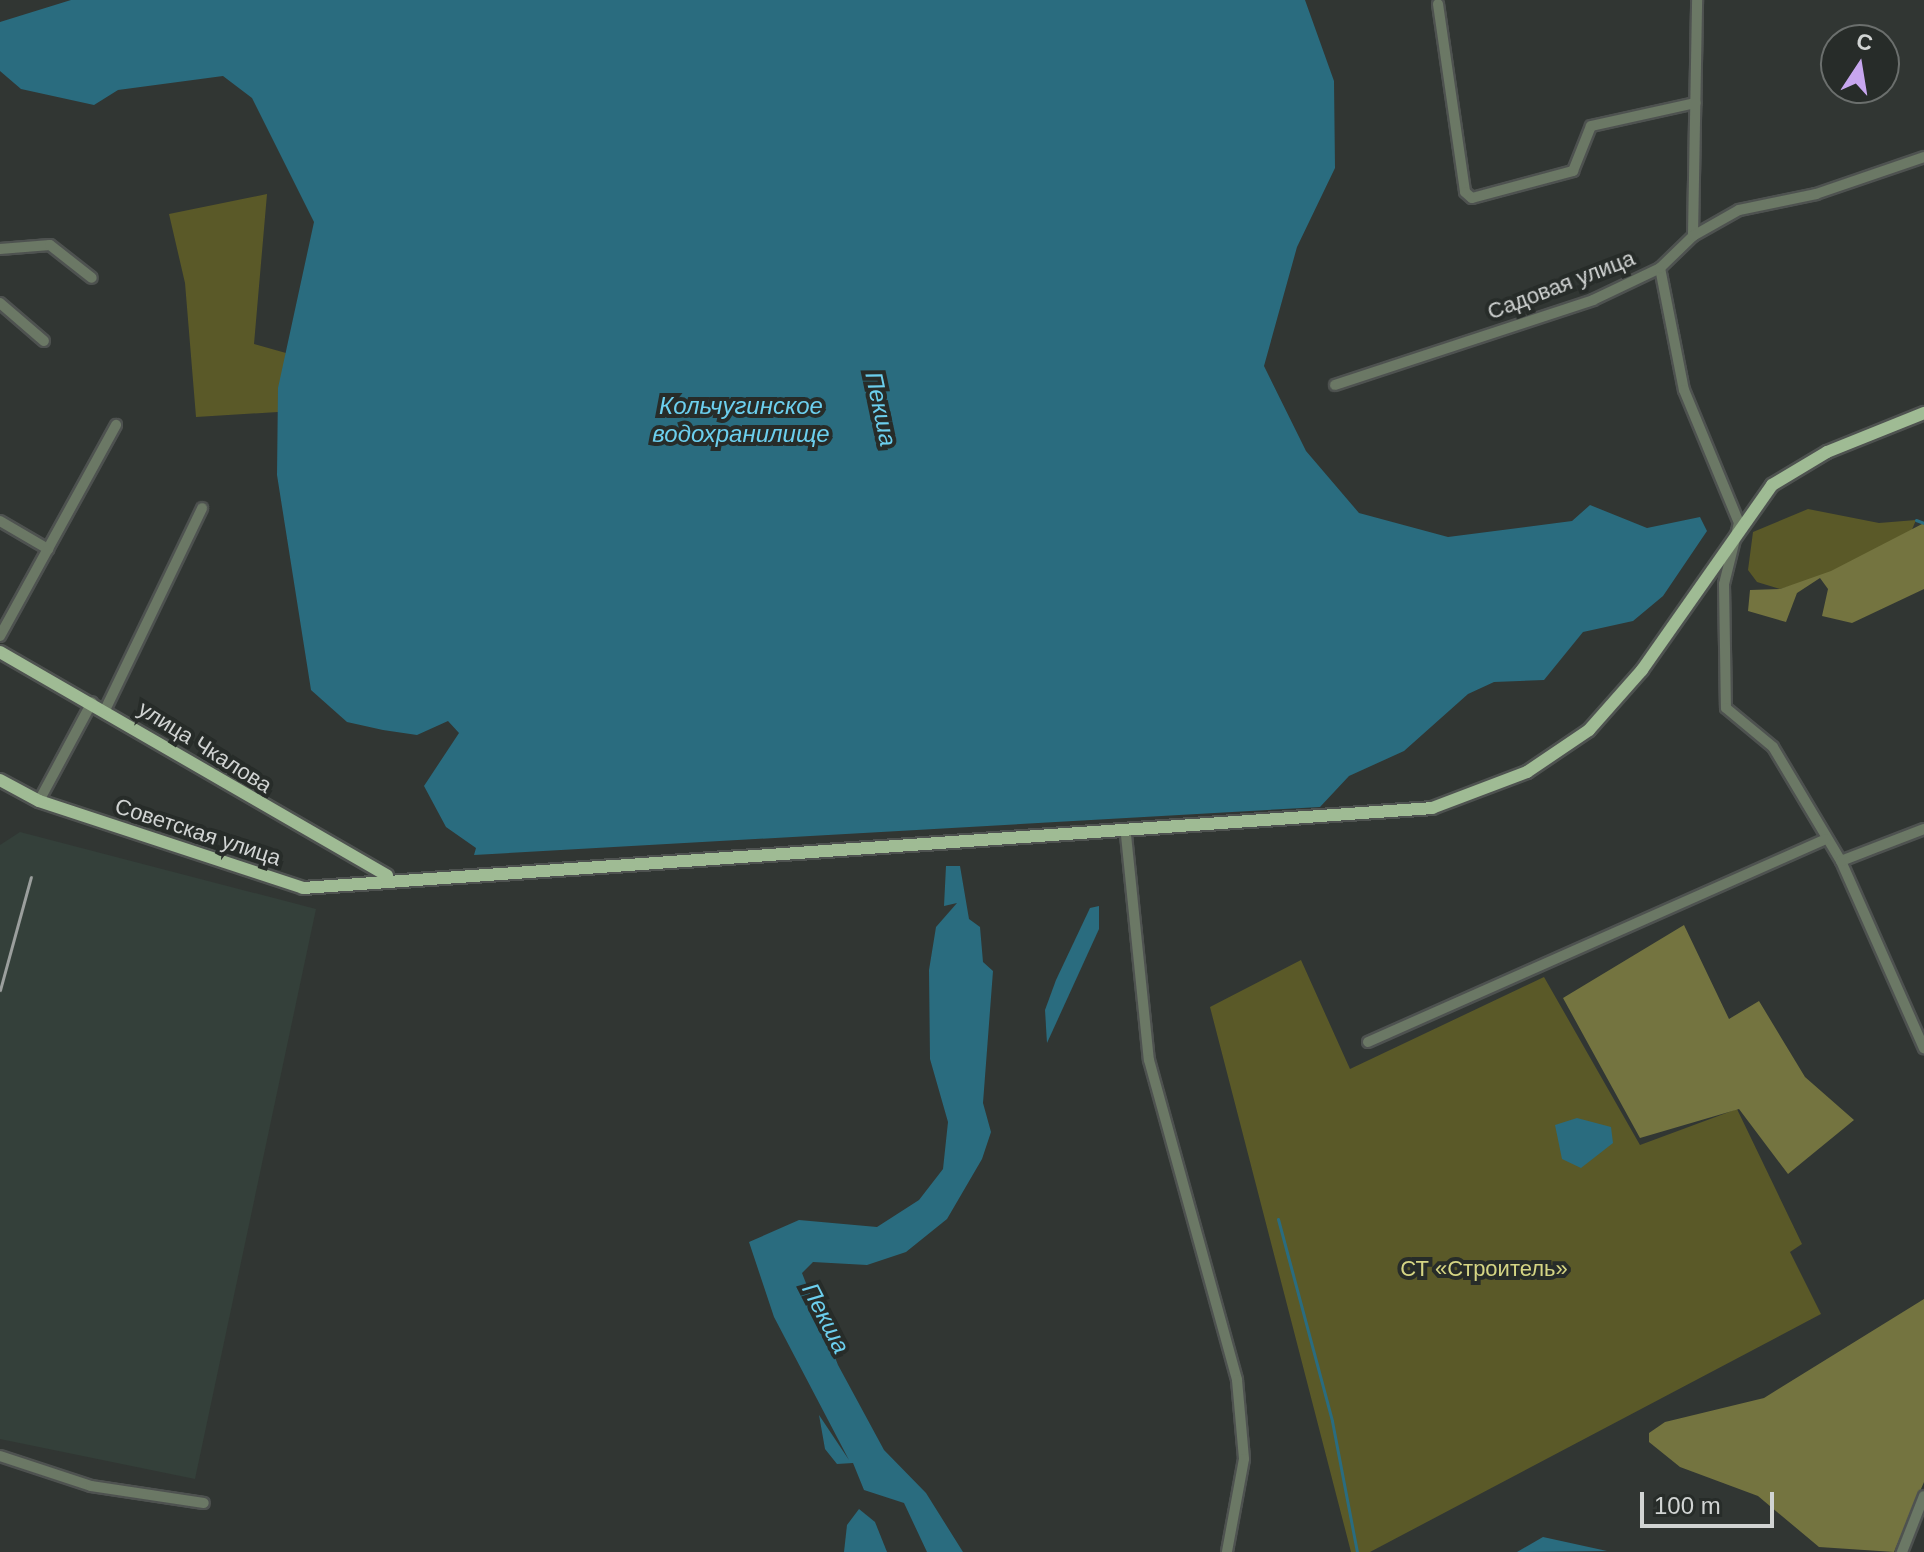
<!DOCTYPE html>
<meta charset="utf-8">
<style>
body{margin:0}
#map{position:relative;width:1924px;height:1552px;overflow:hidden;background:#313633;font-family:Arial,sans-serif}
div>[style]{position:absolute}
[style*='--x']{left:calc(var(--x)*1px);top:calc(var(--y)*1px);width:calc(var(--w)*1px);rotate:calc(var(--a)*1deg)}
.built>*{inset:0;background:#34403a}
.green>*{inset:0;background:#5a5928}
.forest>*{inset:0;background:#747440}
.water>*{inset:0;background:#2a6c7f}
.stream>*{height:3px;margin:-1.5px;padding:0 1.5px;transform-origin:1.5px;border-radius:1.5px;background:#2a6c7f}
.roads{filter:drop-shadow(2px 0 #4e5250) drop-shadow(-2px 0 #4e5250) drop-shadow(0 2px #4e5250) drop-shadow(0 -2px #4e5250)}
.minor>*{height:10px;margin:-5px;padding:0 5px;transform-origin:5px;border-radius:5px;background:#6b7865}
.major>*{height:12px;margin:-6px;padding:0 6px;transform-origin:6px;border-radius:6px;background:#9fbb94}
.rail>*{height:3px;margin:-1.5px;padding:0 1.5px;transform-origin:1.5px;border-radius:1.5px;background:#9b9f9d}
span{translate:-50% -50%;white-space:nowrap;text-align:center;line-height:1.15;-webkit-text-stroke:8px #272c29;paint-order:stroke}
.street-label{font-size:22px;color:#d1d4d3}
.park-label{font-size:22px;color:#d5d584}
.water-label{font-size:24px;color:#6ccfee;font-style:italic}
.north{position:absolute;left:1820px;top:24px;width:80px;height:80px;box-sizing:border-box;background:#272c29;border:2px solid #6b6f6d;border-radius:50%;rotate:12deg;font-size:22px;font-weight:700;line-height:32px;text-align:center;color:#d1d4d3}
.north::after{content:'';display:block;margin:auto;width:28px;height:36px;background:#c7a6ef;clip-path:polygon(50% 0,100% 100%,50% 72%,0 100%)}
.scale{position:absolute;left:1640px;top:1492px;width:134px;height:36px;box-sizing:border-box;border:4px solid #d1d4d3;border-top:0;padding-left:10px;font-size:24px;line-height:28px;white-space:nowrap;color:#d1d4d3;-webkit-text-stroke:6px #272c29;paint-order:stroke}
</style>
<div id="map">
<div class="built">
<i style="clip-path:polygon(20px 832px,316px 909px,195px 1479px,0 1439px,0 845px)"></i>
</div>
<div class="green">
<i style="clip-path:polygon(267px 194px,254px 344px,286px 353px,278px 412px,196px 417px,185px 283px,169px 214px)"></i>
<i style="clip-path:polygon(1808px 509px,1879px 523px,1916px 520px,1911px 532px,1843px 571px,1780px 589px,1757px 582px,1748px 570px,1753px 532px)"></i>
<i style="clip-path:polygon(1301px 960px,1350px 1069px,1544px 977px,1640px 1145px,1737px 1109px,1802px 1244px,1790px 1252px,1821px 1314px,1370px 1552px,1351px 1552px,1210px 1007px)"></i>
</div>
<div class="forest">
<i style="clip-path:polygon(1924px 523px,1924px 589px,1852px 623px,1822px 616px,1828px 589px,1820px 578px,1797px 593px,1786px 622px,1748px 611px,1750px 590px,1780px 589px,1831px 571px)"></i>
<i style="clip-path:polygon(1684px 925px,1729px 1019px,1759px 1001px,1805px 1077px,1854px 1120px,1788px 1174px,1739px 1109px,1640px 1138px,1563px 998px)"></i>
<i style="clip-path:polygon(1924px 1299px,1924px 1482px,1894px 1552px,1819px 1547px,1758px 1496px,1680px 1467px,1649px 1442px,1649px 1433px,1665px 1422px,1764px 1398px)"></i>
</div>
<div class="water">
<i style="clip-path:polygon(71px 0,1305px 0,1334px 81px,1335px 168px,1297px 247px,1264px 366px,1306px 451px,1359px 513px,1448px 537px,1572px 521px,1590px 505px,1647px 528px,1700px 517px,1707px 531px,1663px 596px,1633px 621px,1583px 632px,1544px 680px,1494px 682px,1468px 694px,1404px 751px,1349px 776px,1320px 807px,474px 855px,476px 848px,446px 827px,424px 786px,459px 733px,448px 721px,417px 735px,383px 730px,347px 722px,311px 690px,277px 475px,278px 388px,314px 222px,252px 98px,223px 76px,118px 90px,94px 105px,21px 89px,0 71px,0 22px)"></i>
<i style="clip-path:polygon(946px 866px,960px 866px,969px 919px,980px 927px,983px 962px,993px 971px,983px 1103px,991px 1132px,982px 1159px,947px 1219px,906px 1252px,867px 1265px,813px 1262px,802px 1273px,838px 1365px,884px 1450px,926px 1493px,963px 1552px,927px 1552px,904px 1503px,864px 1490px,853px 1463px,837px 1464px,825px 1449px,819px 1415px,849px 1460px,774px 1317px,749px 1242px,799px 1220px,877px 1227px,919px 1200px,943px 1169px,948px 1122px,930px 1059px,929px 970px,936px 927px,957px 903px,944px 906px)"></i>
<i style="clip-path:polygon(1099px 906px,1099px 929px,1047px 1043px,1045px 1010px,1056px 980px,1090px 908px)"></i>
<i style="clip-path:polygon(1577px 1118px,1611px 1127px,1613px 1143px,1581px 1168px,1562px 1159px,1555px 1125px)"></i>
<i style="clip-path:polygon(859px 1509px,875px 1522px,887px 1552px,844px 1552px,847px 1525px)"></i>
<i style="clip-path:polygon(1543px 1537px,1607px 1551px,1517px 1552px)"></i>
</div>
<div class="stream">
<i style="--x:1916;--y:520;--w:9;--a:21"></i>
<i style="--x:1278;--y:1219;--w:209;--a:75"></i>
<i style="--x:1332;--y:1421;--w:133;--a:79.2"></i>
</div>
<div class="roads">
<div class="minor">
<i style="--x:1438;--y:4;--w:190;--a:81.8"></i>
<i style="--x:1465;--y:192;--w:9;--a:41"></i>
<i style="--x:1472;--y:198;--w:105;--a:-15"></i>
<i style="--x:1573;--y:171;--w:48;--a:-68.2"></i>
<i style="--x:1591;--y:126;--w:107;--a:-12.4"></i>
<i style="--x:1693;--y:236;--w:236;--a:-89"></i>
<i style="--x:0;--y:249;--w:50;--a:-4.6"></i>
<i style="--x:50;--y:245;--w:53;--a:38.2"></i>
<i style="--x:1660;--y:268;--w:124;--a:78.9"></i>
<i style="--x:1684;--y:390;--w:144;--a:67.5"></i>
<i style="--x:1739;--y:523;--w:63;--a:103.8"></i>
<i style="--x:1724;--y:584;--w:124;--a:89.1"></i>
<i style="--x:1726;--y:708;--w:61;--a:39.7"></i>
<i style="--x:1773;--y:747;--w:133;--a:59.2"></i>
<i style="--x:1841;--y:861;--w:205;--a:66.1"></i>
<i style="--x:0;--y:303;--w:58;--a:40.8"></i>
<i style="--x:1335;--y:385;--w:272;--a:-18.2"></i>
<i style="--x:1593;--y:300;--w:74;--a:-25.5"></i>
<i style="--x:1660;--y:268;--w:46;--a:-44.1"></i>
<i style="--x:1693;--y:236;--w:53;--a:-29.5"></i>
<i style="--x:1739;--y:210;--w:79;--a:-11.7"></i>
<i style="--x:1816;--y:194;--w:114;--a:-18.9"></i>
<i style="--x:0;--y:521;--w:56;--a:30.3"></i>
<i style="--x:0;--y:636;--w:241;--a:-61.2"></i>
<i style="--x:105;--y:710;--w:224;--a:-64.3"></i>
<i style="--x:39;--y:801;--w:112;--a:-61.8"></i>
<i style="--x:1126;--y:835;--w:226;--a:84.2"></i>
<i style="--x:1149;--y:1060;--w:332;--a:74.6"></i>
<i style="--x:1237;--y:1380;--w:79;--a:84.9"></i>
<i style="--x:1244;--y:1459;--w:95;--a:100.4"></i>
<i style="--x:1841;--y:861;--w:89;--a:-21.1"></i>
<i style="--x:1368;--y:1042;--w:501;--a:-23.9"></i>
<i style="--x:0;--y:1456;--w:96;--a:18.2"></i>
<i style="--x:91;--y:1486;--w:114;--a:8.6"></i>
<i style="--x:1902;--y:1552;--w:60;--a:-68.6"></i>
</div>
<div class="major">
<i style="--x:0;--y:652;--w:447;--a:30"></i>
<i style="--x:0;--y:780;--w:44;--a:28.3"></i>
<i style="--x:39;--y:801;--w:278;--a:18.2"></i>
<i style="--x:303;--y:888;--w:1132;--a:-4.05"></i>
<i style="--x:1432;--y:808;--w:102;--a:-20.8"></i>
<i style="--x:1527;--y:772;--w:75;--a:-34.1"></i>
<i style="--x:1589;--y:730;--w:80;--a:-48.5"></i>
<i style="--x:1642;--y:670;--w:226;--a:-54.9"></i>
<i style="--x:1772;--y:485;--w:64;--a:-31"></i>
<i style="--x:1827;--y:452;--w:105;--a:-21.9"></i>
</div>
</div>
<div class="rail">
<i style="--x:0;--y:990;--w:117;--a:-74.7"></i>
</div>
<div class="street-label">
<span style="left:1561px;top:285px;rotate:-21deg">Садовая улица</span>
<span style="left:205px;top:747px;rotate:32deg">улица Чкалова</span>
<span style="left:198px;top:832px;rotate:18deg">Советская улица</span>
</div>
<div class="park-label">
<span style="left:1484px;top:1269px">СТ «Строитель»</span>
</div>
<div class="water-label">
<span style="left:741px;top:420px">Кольчугинское<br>водохранилище</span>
<span style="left:881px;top:409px;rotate:78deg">Пекша</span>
<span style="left:826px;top:1318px;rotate:63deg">Пекша</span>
</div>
<div class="north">С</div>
<div class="scale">100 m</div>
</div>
